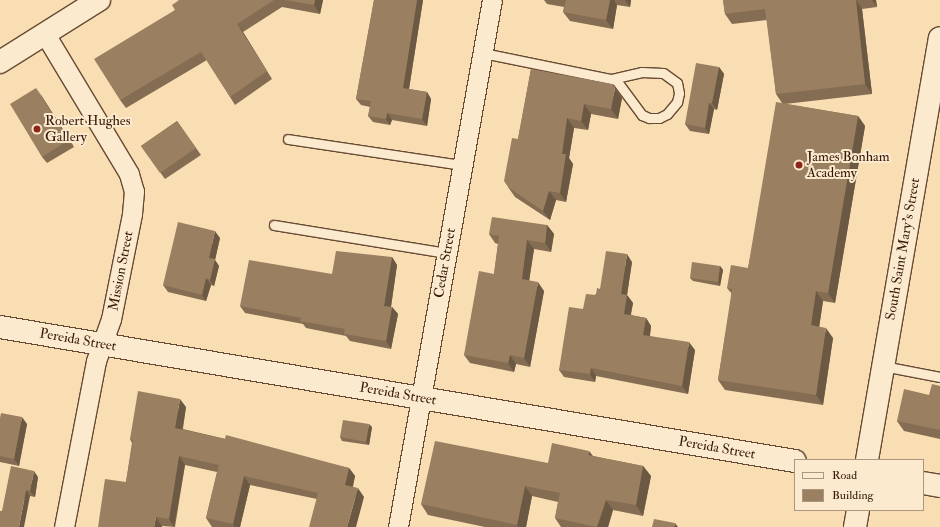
<!DOCTYPE html>
<style>
body{margin:0}
#map{position:relative;width:940px;height:527px;overflow:hidden;background:#fadeb3;font-family:"IM FELL Double Pica",serif}
div>[style]{position:absolute}
[style*='--x']{left:calc(var(--x)*1px);top:calc(var(--y)*1px);width:calc(var(--w)*1px);rotate:calc(var(--a)*1deg)}
.roads{filter:drop-shadow(1px 0 #664a33) drop-shadow(-1px 0 #664a33) drop-shadow(0 1px #664a33) drop-shadow(0 -1px #664a33)}
.service>*{height:9px;margin:-4.5px;padding:0 4.5px;transform-origin:4.5px;border-radius:4.5px;background:#fceace}
.minor>*{height:19px;margin:-9.5px;padding:0 9.5px;transform-origin:9.5px;border-radius:9.5px;background:#fceace}
.tertiary>*{height:22px;margin:-11px;padding:0 11px;transform-origin:11px;border-radius:11px;background:#fceace}
.secondary>*{height:22px;margin:-11px;padding:0 11px;transform-origin:11px;border-radius:11px;background:#fceace}
.wall>*{inset:0;background:#856d53}
.shaded-wall>*{inset:0;background:#6c5944}
.building>*{inset:0;background:#9b7f61}
.dots>*{width:11px;height:11px;translate:-50% -50%;box-sizing:border-box;border:2px solid #fceace;border-radius:50%}
span{translate:-50% -50%;white-space:nowrap;text-align:center;line-height:1.15;-webkit-text-stroke:4px #fceace;paint-order:stroke}
.poi-label{font-size:14px;color:#351808}
.left{translate:0 -50%;text-align:left}
.street-label{font-size:14px;color:#351808}
.legend{position:absolute;left:794px;top:459px;width:130px;height:52px;box-sizing:border-box;background:#fceace;border:1px solid #ac967f;margin:0;padding:5px 7px;list-style:none;font-size:12px;color:#351808}
.legend li{display:flex;align-items:center;gap:8px;height:20px}
.legend b{width:20px;border:1px solid #ac967f}
</style>
<div id="map">
<div class="roads">
<div class="service">
<i style="--x:483;--y:53;--w:136;--a:11.5"></i>
<i style="--x:616;--y:80;--w:44;--a:53.4"></i>
<i style="--x:642;--y:115;--w:8;--a:23"></i>
<i style="--x:649;--y:118;--w:10;--a:0"></i>
<i style="--x:659;--y:118;--w:9;--a:-27"></i>
<i style="--x:667;--y:114;--w:16;--a:-50"></i>
<i style="--x:677;--y:102;--w:9;--a:-77"></i>
<i style="--x:679;--y:93;--w:10;--a:-101"></i>
<i style="--x:677;--y:83;--w:17;--a:-144"></i>
<i style="--x:663;--y:73;--w:21;--a:-177"></i>
<i style="--x:642;--y:72;--w:31;--a:167"></i>
<i style="--x:288;--y:139;--w:177;--a:8.5"></i>
<i style="--x:274;--y:225;--w:175;--a:9.2"></i>
<i style="--x:883;--y:366;--w:58;--a:10.9"></i>
</div>
<div class="minor">
<i style="--x:45;--y:34;--w:163;--a:59"></i>
<i style="--x:129;--y:174;--w:18;--a:74"></i>
<i style="--x:134;--y:191;--w:23;--a:95"></i>
<i style="--x:132;--y:214;--w:107;--a:101.3"></i>
<i style="--x:111;--y:319;--w:45;--a:109.7"></i>
<i style="--x:96;--y:361;--w:169;--a:100.9"></i>
<i style="--x:398;--y:527;--w:535;--a:-79.89"></i>
</div>
<div class="tertiary">
<i style="--x:0;--y:327;--w:806;--a:9.57"></i>
<i style="--x:923;--y:483;--w:17;--a:10"></i>
</div>
<div class="secondary">
<i style="--x:0;--y:62;--w:117;--a:-32.1"></i>
<i style="--x:867;--y:460;--w:428;--a:-80.2"></i>
<i style="--x:855;--y:527;--w:17;--a:-80"></i>
</div>
</div>
<div class="wall">
<i style="clip-path:polygon(179px 0,323px 0,320px 14px,282px 7px,243px 32px,272px 79px,235px 105px,207px 60px,126px 108px,120px 100px,175px 10px)"></i>
<i style="clip-path:polygon(374px 0,423px 0,409px 89px,427px 92px,431px 99px,427px 126px,392px 120px,390px 125px,373px 122px,368px 116px,370px 107px,361px 105px,356px 99px)"></i>
<i style="clip-path:polygon(544px 0,631px 0,630px 7px,617px 5px,613px 29px,570px 21px,563px 12px,564px 7px,547px 4px)"></i>
<i style="clip-path:polygon(723px 0,876px 0,877px 7px,862px 9px,872px 94px,785px 104px,858px 116px,865px 126px,835px 303px,823px 301px,819px 327px,833px 338px,823px 405px,725px 390px,718px 380px,732px 294px,727px 288px,748px 268px,782px 103px,776px 94px,767px 20px,732px 24px,725px 14px)"></i>
<i style="clip-path:polygon(719px 67px,724px 74px,717px 110px,714px 109px,709px 134px,690px 131px,685px 124px)"></i>
<i style="clip-path:polygon(531px 69px,622px 98px,618px 119px,591px 114px,588px 130px,574px 128px,569px 158px,573px 164px,566px 202px,556px 200px,550px 220px,515px 197px,508px 187px,518px 139px)"></i>
<i style="clip-path:polygon(41px 95px,74px 147px,47px 163px,42px 157px)"></i>
<i style="clip-path:polygon(177px 121px,201px 155px,165px 179px,141px 146px)"></i>
<i style="clip-path:polygon(547px 225px,554px 234px,551px 252px,534px 249px,529px 281px,544px 291px,530px 367px,516px 364px,514px 372px,470px 363px,464px 355px,494px 274px,498px 244px,495px 243px,489px 234px)"></i>
<i style="clip-path:polygon(220px 238px,215px 260px,219px 266px,214px 286px,211px 285px,206px 301px,168px 292px,163px 285px)"></i>
<i style="clip-path:polygon(392px 257px,397px 265px,391px 307px,392px 307px,398px 314px,391px 349px,350px 341px,346px 336px,306px 328px,303px 324px,245px 313px,240px 306px,332px 274px)"></i>
<i style="clip-path:polygon(632px 262px,627px 295px,633px 303px,631px 315px,646px 318px,651px 326px,650px 336px,695px 350px,688px 394px,596px 376px,595px 382px,564px 377px,559px 370px,583px 309px,600px 289px)"></i>
<i style="clip-path:polygon(720px 266px,723px 270px,720px 286px,693px 281px,690px 278px)"></i>
<i style="clip-path:polygon(940px 386px,940px 439px,904px 431px,897px 421px)"></i>
<i style="clip-path:polygon(186px 407px,183px 429px,349px 468px,355px 476px,353px 487px,364px 497px,317px 499px,250px 485px,240px 527px,212px 527px,206px 518px,217px 472px,185px 465px,175px 527px,162px 526px,126px 482px,132px 443px,130px 439px)"></i>
<i style="clip-path:polygon(0 418px,27px 424px,19px 466px,0 462px)"></i>
<i style="clip-path:polygon(372px 427px,369px 445px,342px 441px,340px 437px)"></i>
<i style="clip-path:polygon(593px 456px,643px 466px,651px 476px,643px 516px,613px 510px,608px 527px,561px 527px,555px 518px,558px 502px,532px 496px,526px 527px,485px 527px,428px 515px,421px 504px,548px 463px)"></i>
<i style="clip-path:polygon(38px 477px,35px 497px,30px 496px,2px 511px)"></i>
</div>
<div class="shaded-wall">
<i style="clip-path:polygon(315px 0,323px 0,320px 14px,314px 5px)"></i>
<i style="clip-path:polygon(417px 0,423px 0,408px 95px,403px 88px)"></i>
<i style="clip-path:polygon(610px 0,614px 0,617px 5px,613px 29px,606px 20px)"></i>
<i style="clip-path:polygon(625px 0,631px 0,630px 7px)"></i>
<i style="clip-path:polygon(856px 0,862px 9px,872px 94px,865px 84px)"></i>
<i style="clip-path:polygon(872px 0,876px 0,877px 7px)"></i>
<i style="clip-path:polygon(237px 24px,243px 32px,272px 79px,267px 71px)"></i>
<i style="clip-path:polygon(719px 67px,724px 74px,717px 110px,712px 103px)"></i>
<i style="clip-path:polygon(36px 88px,41px 95px,74px 147px,69px 140px)"></i>
<i style="clip-path:polygon(615px 88px,622px 98px,618px 119px,611px 109px)"></i>
<i style="clip-path:polygon(427px 92px,431px 99px,427px 126px,422px 119px)"></i>
<i style="clip-path:polygon(709px 103px,714px 109px,709px 134px,705px 128px)"></i>
<i style="clip-path:polygon(584px 104px,591px 114px,588px 130px,581px 121px)"></i>
<i style="clip-path:polygon(387px 113px,392px 120px,390px 125px,386px 119px)"></i>
<i style="clip-path:polygon(858px 116px,865px 126px,835px 303px,828px 293px)"></i>
<i style="clip-path:polygon(567px 118px,574px 128px,569px 158px,573px 164px,566px 202px,560px 193px,562px 154px)"></i>
<i style="clip-path:polygon(549px 191px,556px 200px,550px 220px,543px 211px)"></i>
<i style="clip-path:polygon(547px 225px,554px 234px,551px 252px,545px 243px)"></i>
<i style="clip-path:polygon(215px 231px,220px 238px,215px 260px,219px 266px,214px 286px,210px 280px,209px 258px)"></i>
<i style="clip-path:polygon(527px 240px,534px 249px,528px 288px,522px 279px)"></i>
<i style="clip-path:polygon(627px 254px,632px 262px,627px 295px,633px 303px,629px 322px,624px 314px,621px 294px)"></i>
<i style="clip-path:polygon(392px 257px,397px 265px,390px 313px,384px 306px)"></i>
<i style="clip-path:polygon(720px 266px,723px 270px,720px 286px,718px 282px)"></i>
<i style="clip-path:polygon(206px 278px,211px 285px,206px 301px,202px 295px)"></i>
<i style="clip-path:polygon(538px 282px,544px 291px,530px 367px,524px 358px)"></i>
<i style="clip-path:polygon(816px 291px,823px 301px,818px 335px,811px 325px)"></i>
<i style="clip-path:polygon(392px 307px,398px 314px,391px 349px,386px 341px)"></i>
<i style="clip-path:polygon(646px 318px,651px 326px,649px 342px,643px 335px)"></i>
<i style="clip-path:polygon(826px 328px,833px 338px,823px 405px,816px 395px)"></i>
<i style="clip-path:polygon(689px 342px,695px 350px,688px 394px,682px 386px)"></i>
<i style="clip-path:polygon(510px 355px,516px 364px,514px 372px,508px 363px)"></i>
<i style="clip-path:polygon(591px 368px,596px 376px,595px 382px,590px 374px)"></i>
<i style="clip-path:polygon(180px 399px,186px 407px,181px 436px,175px 428px)"></i>
<i style="clip-path:polygon(22px 417px,27px 424px,19px 466px,14px 459px)"></i>
<i style="clip-path:polygon(369px 424px,372px 427px,369px 445px,366px 442px)"></i>
<i style="clip-path:polygon(589px 451px,597px 461px,588px 455px)"></i>
<i style="clip-path:polygon(179px 456px,185px 465px,174px 527px,169px 519px)"></i>
<i style="clip-path:polygon(643px 466px,651px 476px,643px 516px,636px 505px)"></i>
<i style="clip-path:polygon(349px 468px,355px 476px,351px 493px,345px 485px)"></i>
<i style="clip-path:polygon(34px 471px,38px 477px,35px 497px,30px 491px)"></i>
<i style="clip-path:polygon(244px 476px,250px 485px,240px 527px,235px 527px,233px 524px)"></i>
<i style="clip-path:polygon(525px 486px,532px 496px,526px 527px,518px 527px,517px 525px)"></i>
<i style="clip-path:polygon(358px 488px,364px 497px,356px 527px,347px 527px)"></i>
<i style="clip-path:polygon(26px 490px,30px 496px,24px 527px,19px 527px)"></i>
<i style="clip-path:polygon(606px 500px,613px 510px,608px 527px,597px 527px)"></i>
<i style="clip-path:polygon(156px 517px,162px 526px,162px 527px,154px 527px)"></i>
<i style="clip-path:polygon(675px 523px,678px 527px,674px 527px)"></i>
</div>
<div class="building">
<i style="clip-path:polygon(179px 0,274px 0,237px 24px,267px 71px,230px 97px,201px 52px,120px 100px,94px 59px,175px 10px,172px 5px)"></i>
<i style="clip-path:polygon(285px 0,315px 0,314px 5px)"></i>
<i style="clip-path:polygon(374px 0,417px 0,403px 88px,427px 92px,422px 119px,387px 113px,386px 119px,368px 116px,371px 101px,356px 99px)"></i>
<i style="clip-path:polygon(566px 0,610px 0,606px 20px,563px 12px)"></i>
<i style="clip-path:polygon(723px 0,856px 0,865px 84px,776px 94px,765px 9px,725px 14px)"></i>
<i style="clip-path:polygon(696px 63px,719px 67px,712px 103px,709px 103px,705px 128px,685px 124px)"></i>
<i style="clip-path:polygon(531px 69px,612px 84px,615px 88px,611px 109px,584px 104px,581px 121px,567px 118px,562px 154px,566px 154px,560px 193px,549px 191px,543px 211px,508px 187px,504px 181px,512px 138px,518px 139px)"></i>
<i style="clip-path:polygon(36px 88px,69px 140px,42px 157px,10px 104px)"></i>
<i style="clip-path:polygon(776px 102px,858px 116px,828px 293px,816px 291px,811px 325px,826px 328px,816px 395px,718px 380px,732px 289px,727px 288px,731px 265px,748px 268px)"></i>
<i style="clip-path:polygon(177px 121px,196px 148px,160px 173px,141px 146px)"></i>
<i style="clip-path:polygon(492px 217px,547px 225px,545px 243px,527px 240px,522px 279px,538px 282px,524px 358px,510px 355px,508px 363px,464px 355px,479px 271px,494px 274px,499px 236px,489px 234px)"></i>
<i style="clip-path:polygon(178px 222px,215px 231px,209px 258px,215px 259px,210px 280px,206px 278px,202px 295px,163px 285px)"></i>
<i style="clip-path:polygon(336px 251px,392px 257px,384px 306px,392px 307px,386px 341px,344px 334px,345px 329px,300px 321px,301px 318px,240px 306px,249px 260px,332px 274px)"></i>
<i style="clip-path:polygon(606px 251px,627px 254px,621px 294px,627px 295px,624px 314px,646px 318px,643px 335px,689px 342px,682px 386px,591px 368px,590px 374px,559px 370px,569px 307px,583px 309px,586px 294px,596px 295px,597px 288px,600px 289px)"></i>
<i style="clip-path:polygon(692px 262px,720px 266px,718px 282px,690px 278px)"></i>
<i style="clip-path:polygon(932px 384px,940px 386px,940px 430px,897px 421px,904px 389px,929px 395px)"></i>
<i style="clip-path:polygon(138px 391px,180px 399px,175px 428px,225px 439px,226px 435px,349px 468px,345px 485px,358px 488px,347px 527px,309px 527px,318px 493px,244px 476px,233px 524px,206px 518px,219px 465px,179px 456px,169px 519px,156px 517px,154px 527px,98px 527px,105px 479px,126px 482px,133px 440px,130px 439px)"></i>
<i style="clip-path:polygon(1px 413px,22px 417px,14px 459px,0 456px,0 418px)"></i>
<i style="clip-path:polygon(343px 420px,369px 424px,366px 442px,340px 437px)"></i>
<i style="clip-path:polygon(435px 441px,548px 463px,552px 443px,589px 451px,588px 455px,643px 466px,636px 505px,606px 500px,597px 527px,555px 518px,560px 493px,525px 486px,517px 525px,421px 504px)"></i>
<i style="clip-path:polygon(11px 466px,34px 471px,30px 491px,26px 490px,19px 527px,0 527px,0 511px,2px 511px)"></i>
<i style="clip-path:polygon(654px 519px,675px 523px,674px 527px,652px 527px)"></i>
</div>
<div class="dots">
<i style="left:37px;top:129px;background:#8f2418"></i>
<i style="left:799px;top:165px;background:#8f2418"></i>
</div>
<div class="poi-label">
<span class="left" style="left:45px;top:129px">Robert Hughes<br>Gallery</span>
<span class="left" style="left:807px;top:165px">James Bonham<br>Academy</span>
</div>
<div class="street-label">
<span style="left:903px;top:249px;rotate:-80deg">South Saint Mary's Street</span>
<span style="left:445px;top:263px;rotate:-80deg">Cedar Street</span>
<span style="left:121px;top:271px;rotate:-79deg">Mission Street</span>
<span style="left:78px;top:340px;rotate:10deg">Pereida Street</span>
<span style="left:398px;top:394px;rotate:10deg">Pereida Street</span>
<span style="left:717px;top:448px;rotate:10deg">Pereida Street</span>
</div>
<ul class="legend">
<li><b style="height:5px;background:#fceace"></b>Road</li>
<li><b style="height:11px;background:#9b7f61"></b>Building</li>
</ul>
</div>
